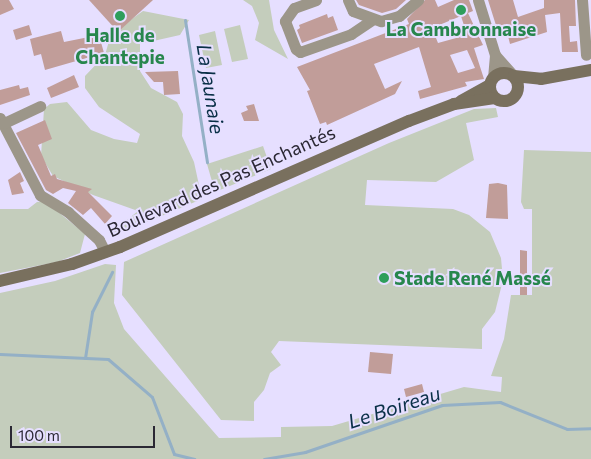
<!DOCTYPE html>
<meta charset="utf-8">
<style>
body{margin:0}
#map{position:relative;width:591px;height:459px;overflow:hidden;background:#e6dfff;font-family:Commissioner,sans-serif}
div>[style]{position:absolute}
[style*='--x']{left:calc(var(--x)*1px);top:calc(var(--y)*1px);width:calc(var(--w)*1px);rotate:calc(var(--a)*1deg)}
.green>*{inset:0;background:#c4cdbc}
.stream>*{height:3px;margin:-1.5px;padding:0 1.5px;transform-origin:1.5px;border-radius:1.5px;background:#94b0c6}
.building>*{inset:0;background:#c19d99}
.minor>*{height:11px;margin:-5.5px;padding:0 5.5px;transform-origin:5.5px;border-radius:5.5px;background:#9c9689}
.secondary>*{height:12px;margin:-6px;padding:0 6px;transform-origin:6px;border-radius:6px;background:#79705e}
.secondary>.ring{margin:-6px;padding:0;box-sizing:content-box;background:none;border:12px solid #79705e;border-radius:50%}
.dots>*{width:14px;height:14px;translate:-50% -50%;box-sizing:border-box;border:2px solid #e6dfff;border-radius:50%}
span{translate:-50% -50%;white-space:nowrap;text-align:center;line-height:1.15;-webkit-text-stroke:4px #e6dfff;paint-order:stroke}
.leisure-label{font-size:19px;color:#27864d;font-weight:700}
.left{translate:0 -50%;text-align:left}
.street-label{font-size:19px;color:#2b2834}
.water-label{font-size:20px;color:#092f47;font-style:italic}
.scale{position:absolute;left:10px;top:426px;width:145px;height:22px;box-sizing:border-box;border:2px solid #2b2834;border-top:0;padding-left:6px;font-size:15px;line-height:18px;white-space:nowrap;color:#2b2834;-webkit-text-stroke:4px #e6dfff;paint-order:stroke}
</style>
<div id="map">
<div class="green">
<i style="clip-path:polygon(243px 0,269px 0,274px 30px,288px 59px,255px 40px,259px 23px,252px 6px)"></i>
<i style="clip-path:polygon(143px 11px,189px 20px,180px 35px,140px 44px,140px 71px,151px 88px,177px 102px,183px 114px,182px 136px,194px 162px,202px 199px,126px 231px,111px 233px,138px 211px,93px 195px,53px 176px,41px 156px,44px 109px,50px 104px,67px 102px,91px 130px,114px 139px,137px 143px,140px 134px,99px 107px,85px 88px,85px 76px,105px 55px,111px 34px)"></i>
<i style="clip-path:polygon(240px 25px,248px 59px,232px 62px,224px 29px)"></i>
<i style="clip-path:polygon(215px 31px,222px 65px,206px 68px,199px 35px)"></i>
<i style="clip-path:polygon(496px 108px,498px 117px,466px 123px,474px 160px,436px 182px,367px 180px,365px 205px,453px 209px,469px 215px,490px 232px,501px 258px,503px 280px,495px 312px,482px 329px,482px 349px,279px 341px,271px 352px,281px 365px,270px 373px,264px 390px,254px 402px,254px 421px,221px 420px,122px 295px,124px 262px,389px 143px,474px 109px)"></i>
<i style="clip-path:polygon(263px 146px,271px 169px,215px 192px,207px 164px)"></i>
<i style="clip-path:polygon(524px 150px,591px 152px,591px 459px,0 459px,0 293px,55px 281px,105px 264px,116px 265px,114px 303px,124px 329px,219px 438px,281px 437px,281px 427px,332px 426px,464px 387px,501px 392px,502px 377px,491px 376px,504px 339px,511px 295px,532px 295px,532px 209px,524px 209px,521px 202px)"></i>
<i style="clip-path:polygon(45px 201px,85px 234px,80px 253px,57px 262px,0 273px,0 209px,28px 209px,37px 202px)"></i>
</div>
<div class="stream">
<i style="--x:185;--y:20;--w:144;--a:81.2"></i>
<i style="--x:0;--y:354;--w:108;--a:2.7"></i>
<i style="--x:108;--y:359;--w:58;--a:40.8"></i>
<i style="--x:152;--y:397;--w:61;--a:68.9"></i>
<i style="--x:174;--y:454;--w:21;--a:14"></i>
<i style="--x:85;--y:358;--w:47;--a:-81.3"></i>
<i style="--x:92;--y:312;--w:45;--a:-63.4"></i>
<i style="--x:264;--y:459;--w:42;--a:-9.7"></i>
<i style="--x:305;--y:452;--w:145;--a:-18.9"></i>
<i style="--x:442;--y:405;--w:58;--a:-3"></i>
<i style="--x:500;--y:402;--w:72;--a:21.9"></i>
<i style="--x:567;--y:429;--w:24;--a:-2"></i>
</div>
<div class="building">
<i style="clip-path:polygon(0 0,9px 0,14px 9px,0 15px)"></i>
<i style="clip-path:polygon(89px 0,153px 0,118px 32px)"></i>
<i style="clip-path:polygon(356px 0,406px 0,396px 9px,382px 13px,359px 5px)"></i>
<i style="clip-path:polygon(evenodd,425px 0,435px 0,438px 7px,454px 0,469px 0,473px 11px,468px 13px,483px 45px,474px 48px,484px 79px,465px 82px,467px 86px,420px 99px,418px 91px,431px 87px,419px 47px,374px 64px,385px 89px,402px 81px,395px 94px,327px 125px,326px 122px,320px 124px,307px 91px,310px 90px,297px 67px,409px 24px,407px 19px,425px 0,461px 16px,467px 35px,438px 43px,432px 28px,461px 16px,425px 0,467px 50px,475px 68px,458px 73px,450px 55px,467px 50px)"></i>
<i style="clip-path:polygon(488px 0,513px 0,518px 17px,544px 8px,544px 0,575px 0,576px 26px,569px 26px,570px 42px,577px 41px,578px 52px,562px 52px,560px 13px,545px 15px,547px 32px,510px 44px,508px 36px,500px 38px)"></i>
<i style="clip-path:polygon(327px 14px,328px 18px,333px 16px,338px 30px,302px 43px,297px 30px,300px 28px,299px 25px)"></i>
<i style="clip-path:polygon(29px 25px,32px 35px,16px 40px,13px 30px)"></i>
<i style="clip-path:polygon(61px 31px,64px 42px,99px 35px,104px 53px,45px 70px,41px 54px,34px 56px,30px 39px)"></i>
<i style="clip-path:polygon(178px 71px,180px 94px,164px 95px,163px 82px,154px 82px,145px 72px)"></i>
<i style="clip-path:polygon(74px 75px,79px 87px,51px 98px,47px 88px)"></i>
<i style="clip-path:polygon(19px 85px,20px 89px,28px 87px,30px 95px,0 105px,0 90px)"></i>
<i style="clip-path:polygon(254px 104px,259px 121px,244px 121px,241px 113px,248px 110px,246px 106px)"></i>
<i style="clip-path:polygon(45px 120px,52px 139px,38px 145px,51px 176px,55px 174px,57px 179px,92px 189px,88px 192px,112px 216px,105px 224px,91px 208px,83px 215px,68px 203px,76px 191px,63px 188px,53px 194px,46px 190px,16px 133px)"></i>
<i style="clip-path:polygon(20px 172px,24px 181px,20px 183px,24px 193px,12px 195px,8px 180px)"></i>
<i style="clip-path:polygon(498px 183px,507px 185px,508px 219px,486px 218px,489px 184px)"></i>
<i style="clip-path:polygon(520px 250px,527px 251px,527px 295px,520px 295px)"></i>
<i style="clip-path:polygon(370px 352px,393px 354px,391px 374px,368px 372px)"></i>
<i style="clip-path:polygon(422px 384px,424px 392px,406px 397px,404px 389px)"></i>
</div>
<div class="minor">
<i style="--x:316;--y:0;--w:23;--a:160"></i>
<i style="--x:294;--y:8;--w:16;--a:125"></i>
<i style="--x:285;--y:21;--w:30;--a:69"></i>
<i style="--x:296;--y:49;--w:5;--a:37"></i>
<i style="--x:300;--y:52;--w:54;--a:-19.4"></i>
<i style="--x:351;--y:34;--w:27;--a:-34"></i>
<i style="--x:348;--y:0;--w:12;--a:66"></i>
<i style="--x:353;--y:11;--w:30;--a:20"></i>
<i style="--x:381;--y:21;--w:19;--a:-16"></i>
<i style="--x:399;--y:16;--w:25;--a:-40"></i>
<i style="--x:478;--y:0;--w:58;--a:72.8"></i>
<i style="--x:495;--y:55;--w:22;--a:95"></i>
<i style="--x:582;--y:0;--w:55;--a:85.8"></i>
<i style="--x:495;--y:55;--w:25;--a:48"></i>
<i style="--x:0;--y:118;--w:87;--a:62.5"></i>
<i style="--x:40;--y:195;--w:33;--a:31"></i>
<i style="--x:68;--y:212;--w:42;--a:42.1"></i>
<i style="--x:99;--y:240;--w:13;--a:63"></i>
<i style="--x:4;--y:123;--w:40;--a:-25"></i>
</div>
<div class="secondary">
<i class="ring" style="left:490px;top:73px;width:16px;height:16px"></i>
<i style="--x:514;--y:76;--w:27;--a:6"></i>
<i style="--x:541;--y:79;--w:51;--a:-10.2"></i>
<i style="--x:461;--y:101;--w:33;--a:-29"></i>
<i style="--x:0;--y:281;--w:74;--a:-13.3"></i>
<i style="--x:72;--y:264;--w:51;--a:-19.5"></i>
<i style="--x:120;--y:247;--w:315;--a:-23.6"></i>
<i style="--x:409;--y:121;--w:48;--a:-20.7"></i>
<i style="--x:454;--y:104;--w:41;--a:-8.3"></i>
</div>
<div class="dots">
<i style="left:461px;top:10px;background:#2e9e5b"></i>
<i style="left:120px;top:16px;background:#2e9e5b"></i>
<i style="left:384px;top:278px;background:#2e9e5b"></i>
</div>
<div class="leisure-label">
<span style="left:461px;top:29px">La Cambronnaise</span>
<span style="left:120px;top:46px">Halle de<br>Chantepie</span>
<span class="left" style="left:394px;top:278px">Stade René Massé</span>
</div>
<div class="street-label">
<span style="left:221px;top:181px;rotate:-24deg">Boulevard des Pas Enchantés</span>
</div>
<div class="water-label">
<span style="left:211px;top:89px;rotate:81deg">La Jaunaie</span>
<span style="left:394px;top:407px;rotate:-18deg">Le Boireau</span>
</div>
<div class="scale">100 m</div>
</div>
